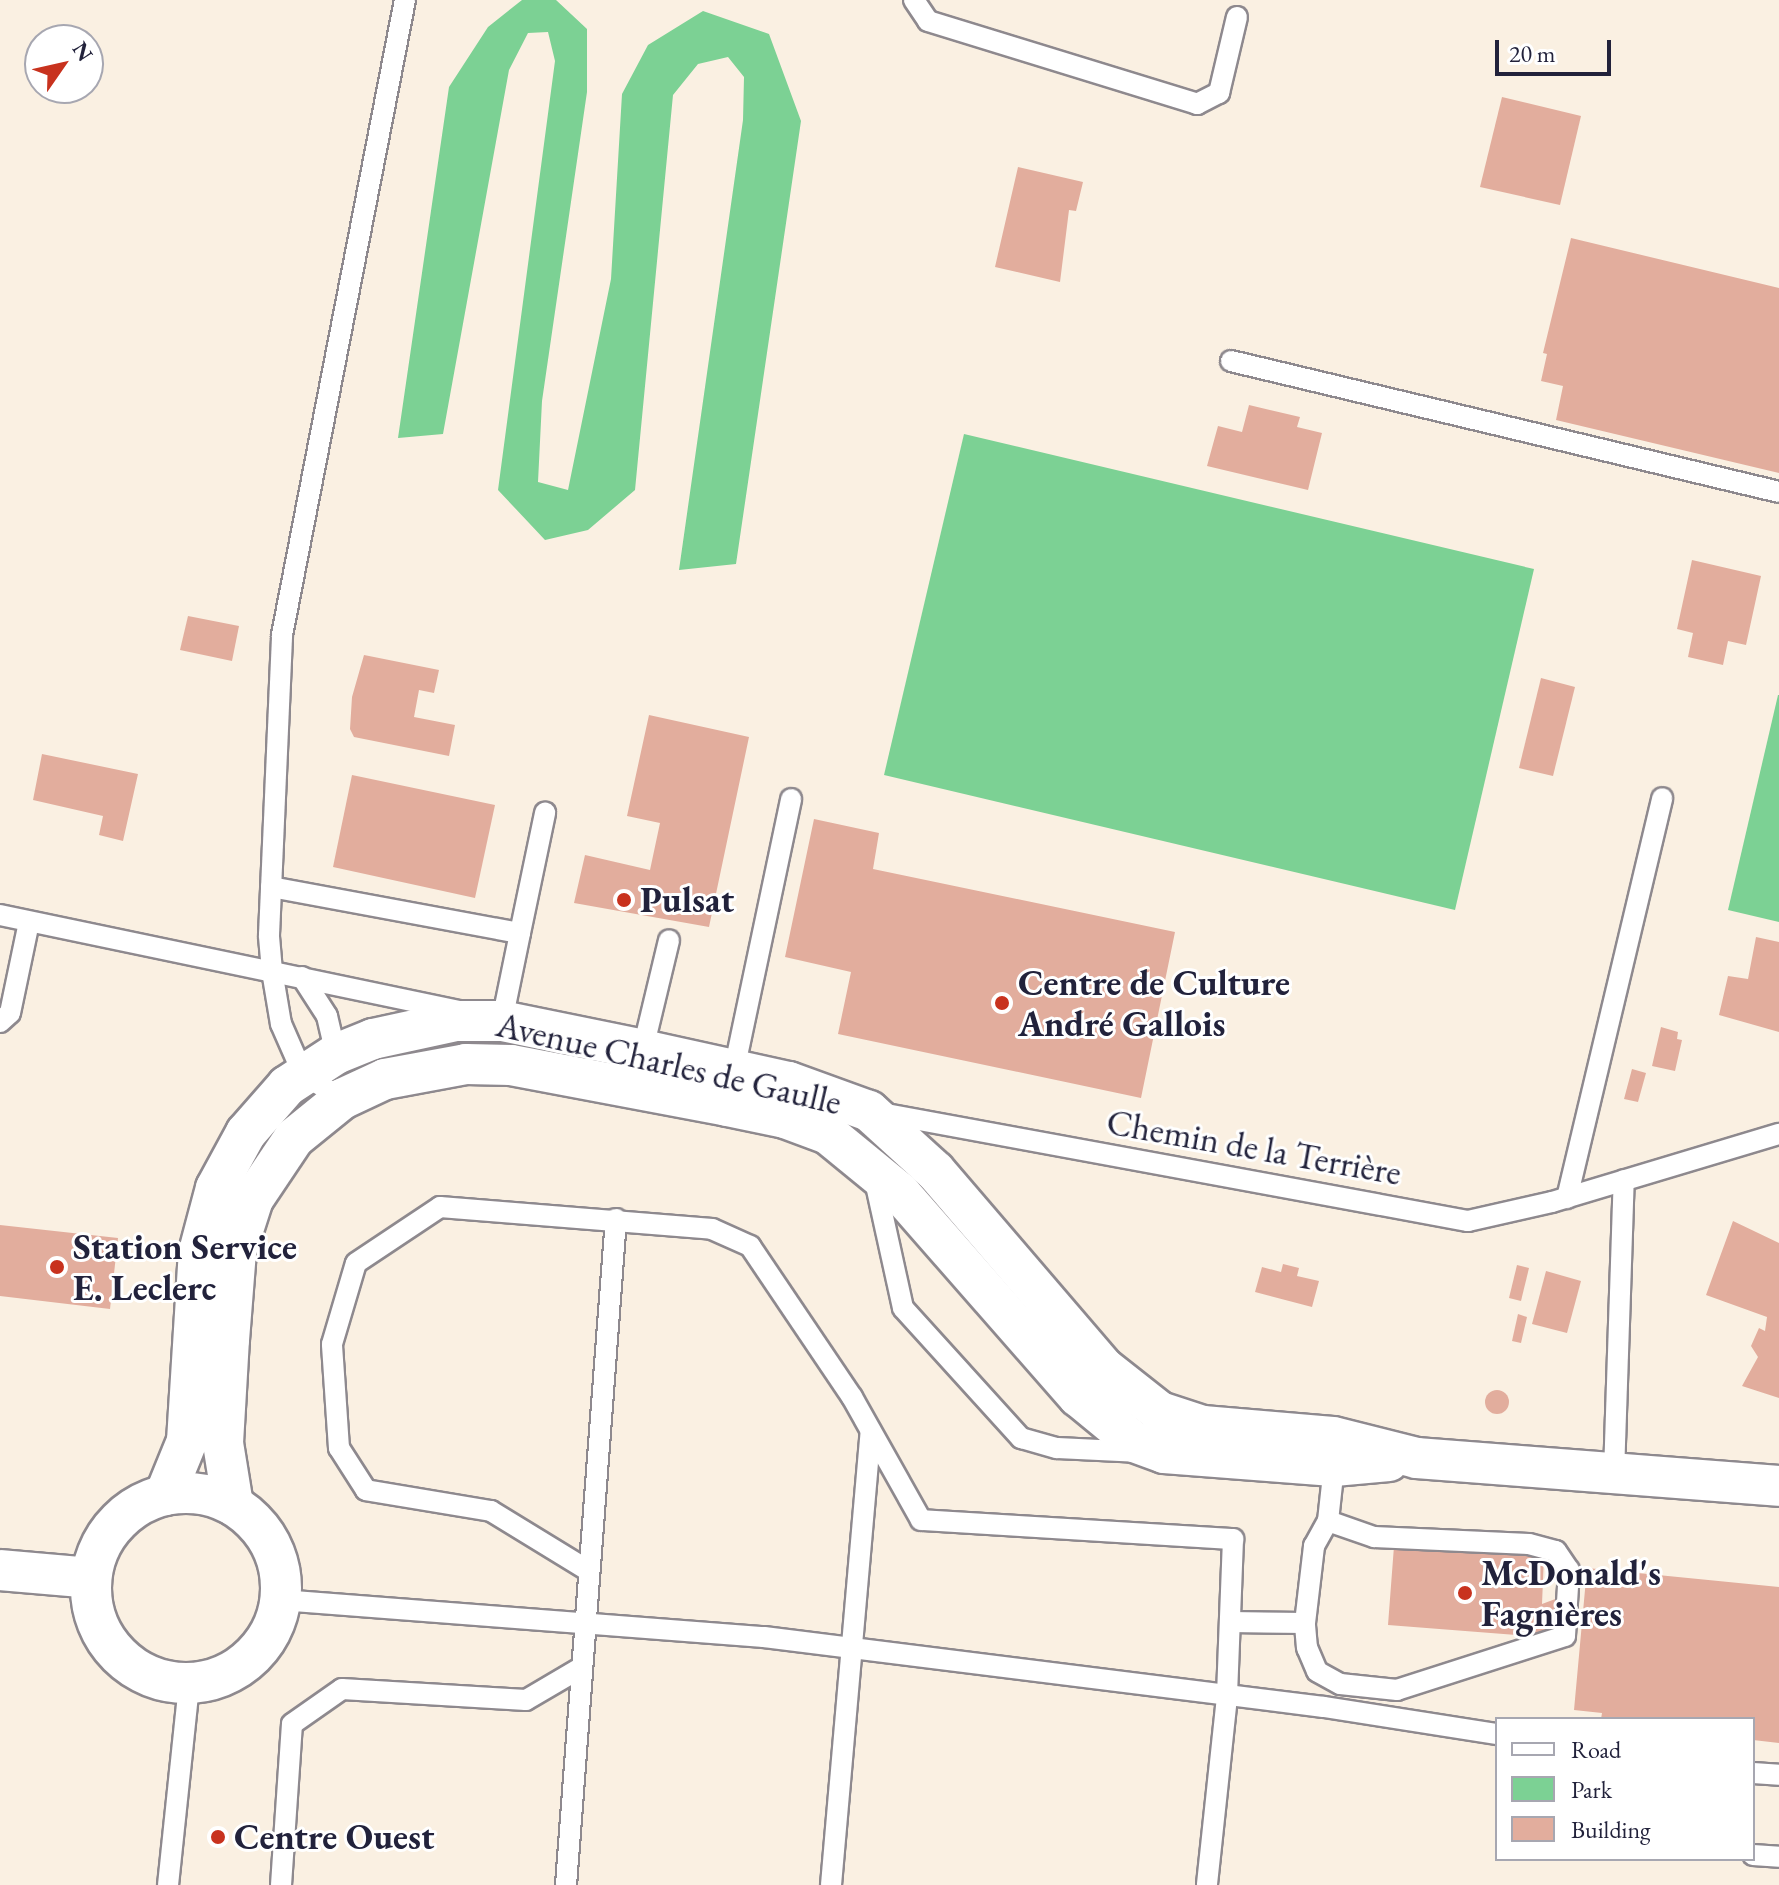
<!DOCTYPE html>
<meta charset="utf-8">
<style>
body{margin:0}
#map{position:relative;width:1779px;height:1885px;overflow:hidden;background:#faf0e2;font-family:"EB Garamond",serif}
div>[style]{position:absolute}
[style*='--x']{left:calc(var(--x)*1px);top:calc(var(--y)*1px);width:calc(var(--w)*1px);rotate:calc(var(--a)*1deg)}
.green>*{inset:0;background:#7cd194}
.building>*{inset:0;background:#e2ad9d}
.round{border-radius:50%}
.roads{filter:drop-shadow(2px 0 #8e898e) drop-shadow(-2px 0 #8e898e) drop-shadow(0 2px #8e898e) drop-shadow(0 -2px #8e898e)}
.service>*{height:20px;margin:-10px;padding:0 10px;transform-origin:10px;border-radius:10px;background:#fff}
.minor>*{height:40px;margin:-20px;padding:0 20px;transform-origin:20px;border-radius:20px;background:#fff}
.minor>.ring{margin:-20px;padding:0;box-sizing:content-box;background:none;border:40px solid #fff;border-radius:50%}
.dots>*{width:22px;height:22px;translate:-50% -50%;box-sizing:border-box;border:4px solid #fff;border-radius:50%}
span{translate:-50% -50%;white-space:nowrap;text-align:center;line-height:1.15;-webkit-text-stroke:6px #fff;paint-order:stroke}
.poi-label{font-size:36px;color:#22223b;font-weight:700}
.left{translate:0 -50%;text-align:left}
.street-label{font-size:36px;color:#22223b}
.legend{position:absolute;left:1495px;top:1717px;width:260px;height:144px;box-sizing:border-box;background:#fff;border:2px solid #a7a7b1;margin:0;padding:10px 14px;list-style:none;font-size:24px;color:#22223b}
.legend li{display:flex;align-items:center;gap:16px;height:40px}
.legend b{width:40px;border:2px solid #a7a7b1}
.north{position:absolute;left:24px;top:24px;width:80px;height:80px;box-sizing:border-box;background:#fff;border:2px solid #a7a7b1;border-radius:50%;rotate:56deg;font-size:22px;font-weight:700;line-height:32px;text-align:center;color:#22223b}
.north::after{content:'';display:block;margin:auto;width:28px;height:36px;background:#c8321e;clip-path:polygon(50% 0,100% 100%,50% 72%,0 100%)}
.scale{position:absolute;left:1495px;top:40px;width:116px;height:36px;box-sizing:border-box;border:4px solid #22223b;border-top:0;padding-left:10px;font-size:24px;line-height:28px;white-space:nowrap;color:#22223b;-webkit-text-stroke:6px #fff;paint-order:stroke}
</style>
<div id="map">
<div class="green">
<i style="clip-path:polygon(522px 0,556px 0,587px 29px,587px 92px,542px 401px,538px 482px,568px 490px,611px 279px,622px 94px,648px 45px,703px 11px,769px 34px,801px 121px,736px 564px,679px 570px,743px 120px,744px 77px,728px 57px,698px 64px,673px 95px,635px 490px,588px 530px,545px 540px,498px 490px,555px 61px,548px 32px,528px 33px,509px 70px,443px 434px,398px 438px,449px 87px,488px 27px)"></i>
<i style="clip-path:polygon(964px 434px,1534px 569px,1455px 910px,884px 775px)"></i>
<i style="clip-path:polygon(1778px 695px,1779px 695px,1779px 922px,1728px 910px)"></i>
</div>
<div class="building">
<i style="clip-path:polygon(1502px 97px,1581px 116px,1560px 205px,1480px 187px)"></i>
<i style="clip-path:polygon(1018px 167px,1083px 182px,1076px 211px,1069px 210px,1060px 282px,995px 267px)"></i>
<i style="clip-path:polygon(1571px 238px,1779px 288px,1779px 473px,1556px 420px,1563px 386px,1541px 381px,1547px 354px,1543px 353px)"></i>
<i style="clip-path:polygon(1249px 405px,1300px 417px,1297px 427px,1322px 433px,1308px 490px,1207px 466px,1218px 426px,1242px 432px)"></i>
<i style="clip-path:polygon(1692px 560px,1761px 576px,1746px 645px,1728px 641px,1723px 665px,1688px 657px,1693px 633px,1677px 629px)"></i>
<i style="clip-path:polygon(188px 616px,239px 626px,232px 661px,180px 650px)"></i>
<i style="clip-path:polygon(364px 655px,439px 670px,434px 693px,419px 690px,414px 717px,455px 725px,449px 756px,354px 737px,350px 729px,352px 697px)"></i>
<i style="clip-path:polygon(1541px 678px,1575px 687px,1553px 776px,1519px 768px)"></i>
<i style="clip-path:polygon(649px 715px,749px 737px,709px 927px,574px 903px,585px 855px,650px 870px,660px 823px,627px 816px)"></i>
<i style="clip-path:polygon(42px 754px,138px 774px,123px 841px,99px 835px,103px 816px,33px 800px)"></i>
<i style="clip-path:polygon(352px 775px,495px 805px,475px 898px,333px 867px)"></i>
<i style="clip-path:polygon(814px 819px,879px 833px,873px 869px,1175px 932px,1141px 1098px,838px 1034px,851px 972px,785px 957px)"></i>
<i style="clip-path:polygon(1756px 937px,1779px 942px,1779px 1032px,1719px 1015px,1728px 976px,1748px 979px)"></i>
<i style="clip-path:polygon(1661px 1027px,1678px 1032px,1677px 1039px,1682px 1040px,1675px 1071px,1652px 1066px)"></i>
<i style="clip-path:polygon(1632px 1069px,1646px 1073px,1638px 1102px,1624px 1099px)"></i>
<i style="clip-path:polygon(1733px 1221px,1779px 1243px,1779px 1398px,1742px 1386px,1758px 1357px,1751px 1346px,1759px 1328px,1765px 1331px,1767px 1317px,1706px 1295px)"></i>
<i style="clip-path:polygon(0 1225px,118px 1238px,110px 1309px,0 1296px)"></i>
<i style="clip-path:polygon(1283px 1264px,1299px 1268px,1297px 1276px,1319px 1281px,1312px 1307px,1255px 1292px,1262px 1267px,1281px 1272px)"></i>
<i style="clip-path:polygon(1517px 1265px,1529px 1268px,1521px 1301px,1509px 1298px)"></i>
<i style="clip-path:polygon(1546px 1271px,1581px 1281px,1567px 1333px,1532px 1324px)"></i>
<i style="clip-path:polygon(1518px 1314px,1527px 1317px,1521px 1343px,1512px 1341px)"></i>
<i class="round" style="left:1485px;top:1390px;width:24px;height:24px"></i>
<i style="clip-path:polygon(1394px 1546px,1544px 1556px,1542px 1604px,1558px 1598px,1555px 1638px,1388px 1625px)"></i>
<i style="clip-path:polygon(1587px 1568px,1779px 1587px,1779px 1743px,1753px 1740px,1753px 1719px,1601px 1719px,1602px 1713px,1574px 1710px)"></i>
</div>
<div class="roads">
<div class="service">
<i style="--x:914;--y:0;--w:25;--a:56"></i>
<i style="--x:928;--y:21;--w:282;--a:17.1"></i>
<i style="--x:1197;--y:104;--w:25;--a:-27"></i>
<i style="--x:1219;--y:93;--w:78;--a:-76.7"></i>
<i style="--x:1231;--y:361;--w:563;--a:13.44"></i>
<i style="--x:271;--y:887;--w:253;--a:10.5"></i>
<i style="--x:520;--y:933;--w:123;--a:-78.2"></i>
<i style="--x:0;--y:915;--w:468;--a:11.8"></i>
<i style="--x:302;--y:977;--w:46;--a:57.3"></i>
<i style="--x:327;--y:1016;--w:44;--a:76.9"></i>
<i style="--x:497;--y:1020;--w:5;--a:11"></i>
<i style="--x:502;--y:1021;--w:90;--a:-78.4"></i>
<i style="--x:0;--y:1022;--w:13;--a:-42"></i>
<i style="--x:10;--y:1013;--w:93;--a:-78.2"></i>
<i style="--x:641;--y:1057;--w:120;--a:-76.5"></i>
<i style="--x:733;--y:1075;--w:282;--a:-78.1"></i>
<i style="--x:342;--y:1099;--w:46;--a:-147.3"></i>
<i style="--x:303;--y:1074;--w:55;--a:-113.7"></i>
<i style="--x:281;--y:1024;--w:54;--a:-99.6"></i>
<i style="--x:272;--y:971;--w:36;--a:-95"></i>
<i style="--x:269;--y:935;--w:300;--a:-87.5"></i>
<i style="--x:282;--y:635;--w:647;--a:-79.04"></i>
<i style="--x:881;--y:1113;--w:597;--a:10.43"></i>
<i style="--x:1468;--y:1221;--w:86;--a:-12.7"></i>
<i style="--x:1552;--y:1202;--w:237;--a:-16.7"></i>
<i style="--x:874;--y:1176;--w:135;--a:77.6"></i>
<i style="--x:903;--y:1308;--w:176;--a:47.8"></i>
<i style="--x:1021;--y:1438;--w:37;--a:16"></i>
<i style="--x:1057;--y:1448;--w:84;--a:2.7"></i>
<i style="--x:1567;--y:1198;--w:411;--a:-76.6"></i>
<i style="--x:1614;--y:1474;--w:294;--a:-88.1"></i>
<i style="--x:1328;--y:1521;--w:49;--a:19.2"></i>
<i style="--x:1374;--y:1537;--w:155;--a:2.6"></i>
<i style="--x:1529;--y:1544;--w:28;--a:15"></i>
<i style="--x:1556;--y:1551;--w:23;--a:56"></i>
<i style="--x:1569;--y:1570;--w:66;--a:93.5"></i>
<i style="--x:1565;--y:1636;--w:176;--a:162.2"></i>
<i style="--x:1397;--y:1690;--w:57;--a:-174"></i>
<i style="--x:1340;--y:1684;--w:26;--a:-151"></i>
<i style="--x:1317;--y:1671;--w:25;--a:-113"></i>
<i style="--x:1307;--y:1648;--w:25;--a:-95"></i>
<i style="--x:1305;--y:1623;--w:78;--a:-83.3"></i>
<i style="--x:1314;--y:1546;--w:29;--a:-61"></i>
<i style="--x:1328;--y:1521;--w:55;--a:-83.8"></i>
<i style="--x:589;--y:1571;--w:115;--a:-148.5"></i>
<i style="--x:491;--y:1511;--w:127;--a:-170.5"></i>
<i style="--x:366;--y:1490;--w:50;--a:-122.7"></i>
<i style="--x:339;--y:1448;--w:104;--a:-93.9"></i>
<i style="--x:332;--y:1344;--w:84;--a:-73.5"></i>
<i style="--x:356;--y:1263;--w:101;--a:-33.7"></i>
<i style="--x:440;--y:1207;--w:273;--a:4.6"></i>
<i style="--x:712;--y:1229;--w:42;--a:24.1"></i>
<i style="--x:750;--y:1246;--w:182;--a:56"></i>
<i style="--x:852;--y:1397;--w:141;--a:60.7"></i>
<i style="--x:921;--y:1520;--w:313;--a:3.5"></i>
<i style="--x:1233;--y:1539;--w:158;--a:92.2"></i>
<i style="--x:1227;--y:1697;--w:189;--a:96.1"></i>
<i style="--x:281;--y:1600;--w:484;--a:4.4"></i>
<i style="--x:764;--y:1637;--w:564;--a:7.13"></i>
<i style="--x:1324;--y:1707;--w:175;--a:8.9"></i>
<i style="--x:1230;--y:1622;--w:75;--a:0.8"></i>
<i style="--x:1753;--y:1773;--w:26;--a:4"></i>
<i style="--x:1753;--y:1855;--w:26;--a:4"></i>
<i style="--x:168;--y:1885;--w:202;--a:-84"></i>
<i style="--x:281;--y:1885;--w:161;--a:-86.1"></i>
<i style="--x:292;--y:1724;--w:61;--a:-35"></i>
<i style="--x:342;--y:1689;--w:184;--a:3.4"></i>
<i style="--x:526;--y:1700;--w:65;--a:-30.5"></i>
<i style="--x:566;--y:1885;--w:668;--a:-85.71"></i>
<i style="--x:831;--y:1885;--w:455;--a:-85"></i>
</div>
<div class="minor">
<i class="ring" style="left:91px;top:1493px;width:150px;height:150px"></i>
<i style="--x:165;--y:1495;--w:58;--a:-67.8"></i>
<i style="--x:187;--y:1441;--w:189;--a:-86.4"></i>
<i style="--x:199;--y:1252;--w:66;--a:-75.1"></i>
<i style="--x:216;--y:1188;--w:63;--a:-61.4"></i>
<i style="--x:246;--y:1133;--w:62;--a:-48.9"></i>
<i style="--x:287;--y:1086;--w:59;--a:-33.1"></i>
<i style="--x:336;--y:1054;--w:40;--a:-22"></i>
<i style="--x:373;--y:1039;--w:85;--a:-12.2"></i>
<i style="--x:456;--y:1021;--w:46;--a:0"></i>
<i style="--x:502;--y:1021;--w:144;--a:11.6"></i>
<i style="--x:643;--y:1050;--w:149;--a:12.4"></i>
<i style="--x:789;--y:1082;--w:85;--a:19.9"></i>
<i style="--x:869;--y:1111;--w:89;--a:42.3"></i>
<i style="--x:935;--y:1171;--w:260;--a:49.4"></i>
<i style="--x:1104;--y:1368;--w:71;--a:38.2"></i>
<i style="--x:1160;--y:1412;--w:45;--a:18"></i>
<i style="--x:1203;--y:1426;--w:130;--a:4.8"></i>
<i style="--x:1333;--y:1437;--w:87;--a:14"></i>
<i style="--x:1417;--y:1458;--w:363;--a:4.4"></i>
<i style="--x:233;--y:1505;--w:63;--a:-99.2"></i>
<i style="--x:223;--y:1443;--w:103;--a:-86.7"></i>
<i style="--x:229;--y:1340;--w:88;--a:-85.5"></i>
<i style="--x:236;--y:1252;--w:56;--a:-72.2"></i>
<i style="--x:253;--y:1199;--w:73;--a:-56.1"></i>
<i style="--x:294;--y:1138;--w:62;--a:-39.1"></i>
<i style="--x:342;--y:1099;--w:47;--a:-24.9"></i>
<i style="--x:385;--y:1079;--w:82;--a:-10.5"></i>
<i style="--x:466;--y:1064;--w:45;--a:1.3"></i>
<i style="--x:511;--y:1065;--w:220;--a:10.7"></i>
<i style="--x:727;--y:1106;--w:59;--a:11.7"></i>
<i style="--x:785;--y:1118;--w:46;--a:20.4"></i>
<i style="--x:828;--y:1134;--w:93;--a:39.3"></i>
<i style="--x:900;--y:1193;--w:270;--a:48.8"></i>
<i style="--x:1078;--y:1396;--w:72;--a:39.4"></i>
<i style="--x:1134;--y:1442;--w:32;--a:20"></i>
<i style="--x:1164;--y:1453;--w:170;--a:4.4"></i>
<i style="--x:1334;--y:1466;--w:55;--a:-5.2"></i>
<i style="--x:0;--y:1570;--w:91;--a:5"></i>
</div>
</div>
<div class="dots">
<i style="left:624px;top:900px;background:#c8321e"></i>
<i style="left:1002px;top:1003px;background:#c8321e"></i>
<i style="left:57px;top:1267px;background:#c8321e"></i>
<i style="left:1465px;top:1593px;background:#c8321e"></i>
<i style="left:218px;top:1837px;background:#c8321e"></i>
</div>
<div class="poi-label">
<span class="left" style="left:640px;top:900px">Pulsat</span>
<span class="left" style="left:1018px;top:1003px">Centre de Culture<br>André Gallois</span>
<span class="left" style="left:73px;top:1267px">Station Service<br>E. Leclerc</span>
<span class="left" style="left:1481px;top:1593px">McDonald's<br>Fagnières</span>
<span class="left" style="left:234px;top:1837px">Centre Ouest</span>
</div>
<div class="street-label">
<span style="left:669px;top:1063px;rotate:13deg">Avenue Charles de Gaulle</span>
<span style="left:1254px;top:1147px;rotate:10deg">Chemin de la Terrière</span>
</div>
<ul class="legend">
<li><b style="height:10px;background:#fff"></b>Road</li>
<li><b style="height:22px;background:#7cd194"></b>Park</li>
<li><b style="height:22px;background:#e2ad9d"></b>Building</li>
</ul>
<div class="north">N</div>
<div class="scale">20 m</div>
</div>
